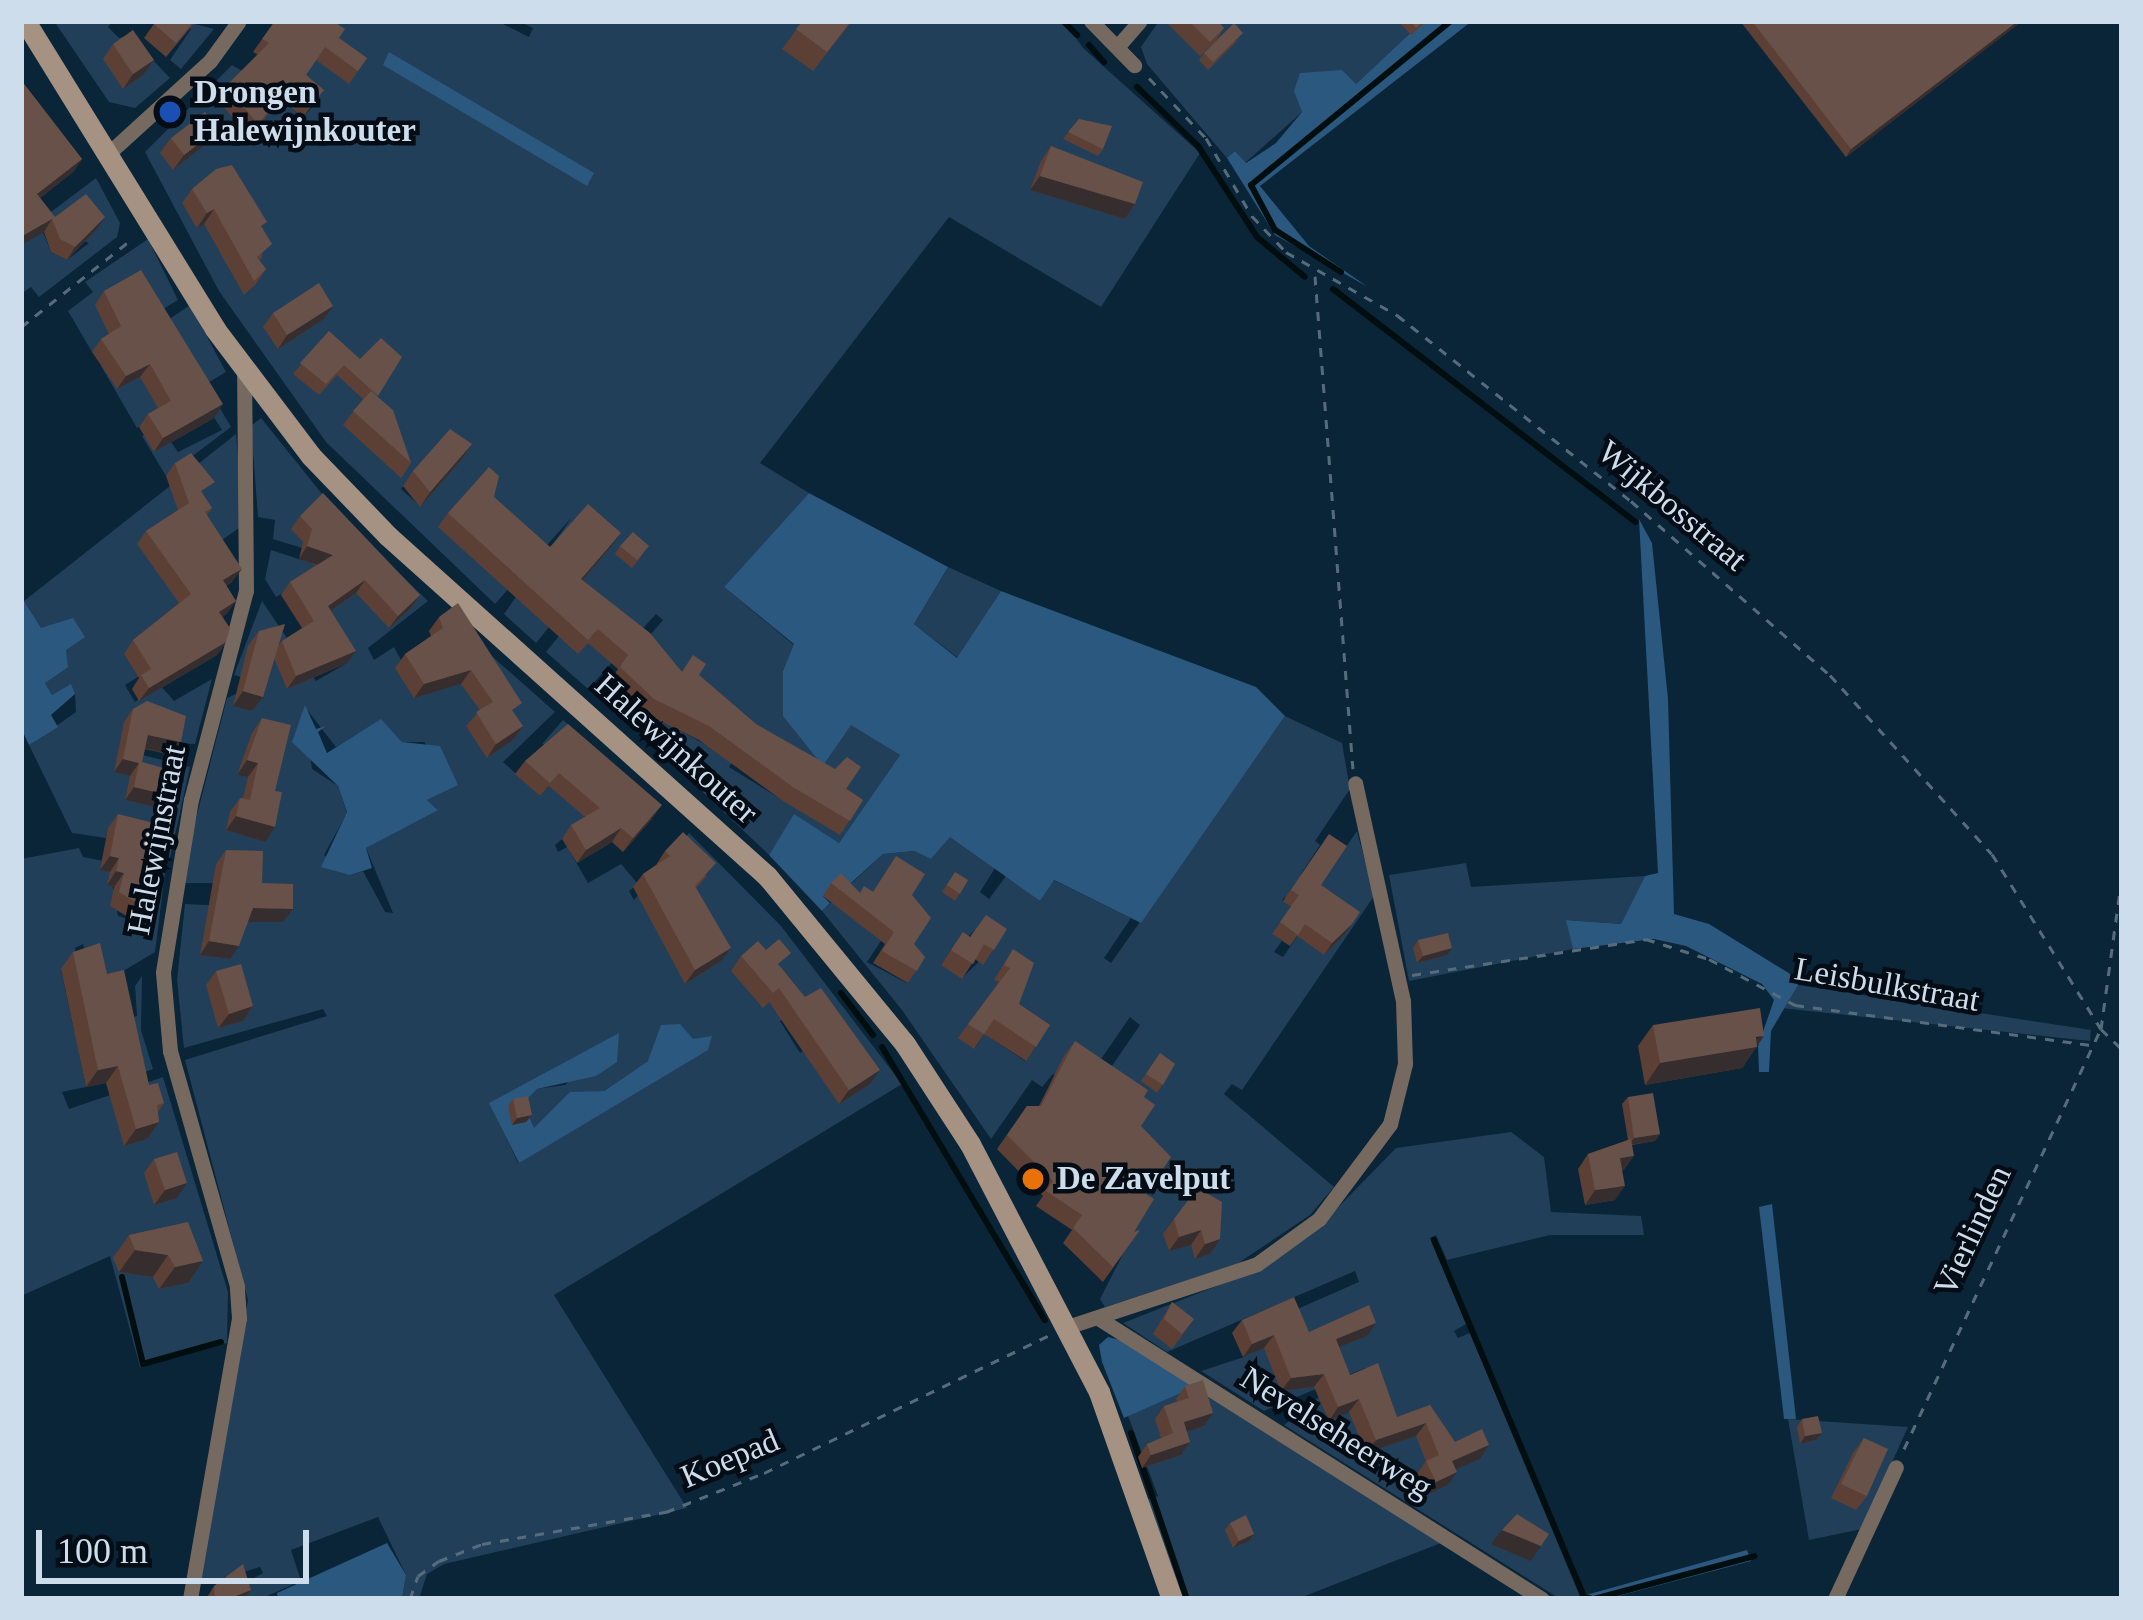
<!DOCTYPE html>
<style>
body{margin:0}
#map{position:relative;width:2143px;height:1620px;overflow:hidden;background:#0a2438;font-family:"Times New Roman",serif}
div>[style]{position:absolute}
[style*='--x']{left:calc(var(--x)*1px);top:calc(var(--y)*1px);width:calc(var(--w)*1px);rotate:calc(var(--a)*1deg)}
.green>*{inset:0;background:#213f59}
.forest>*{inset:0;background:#2b587e}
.stream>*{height:6px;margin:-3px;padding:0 3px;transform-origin:3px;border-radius:3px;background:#000e0f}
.path>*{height:3px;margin-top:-1.5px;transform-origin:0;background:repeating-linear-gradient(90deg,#566c7d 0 9px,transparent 0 18px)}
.street>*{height:15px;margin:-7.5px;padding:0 7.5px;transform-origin:7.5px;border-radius:7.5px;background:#76695f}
.secondary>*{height:21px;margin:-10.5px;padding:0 10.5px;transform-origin:10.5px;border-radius:10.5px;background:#a69282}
.wall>*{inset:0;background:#5c4036}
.shaded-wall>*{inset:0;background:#362e2e}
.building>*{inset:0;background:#685149}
.dots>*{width:33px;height:33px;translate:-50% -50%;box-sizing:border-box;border:6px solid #040c15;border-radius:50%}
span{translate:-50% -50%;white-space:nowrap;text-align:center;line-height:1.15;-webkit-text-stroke:9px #040c15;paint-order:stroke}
.poi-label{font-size:33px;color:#ceddeb;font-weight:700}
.left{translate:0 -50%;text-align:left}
.street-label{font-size:33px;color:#ceddeb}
.frame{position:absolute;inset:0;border:24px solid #ceddeb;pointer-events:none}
.scale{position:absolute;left:36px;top:1530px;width:273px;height:54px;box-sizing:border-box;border:6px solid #ceddeb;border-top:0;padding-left:15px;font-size:36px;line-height:42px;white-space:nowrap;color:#ceddeb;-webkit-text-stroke:9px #040c15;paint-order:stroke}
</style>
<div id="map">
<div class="green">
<i style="clip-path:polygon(54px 21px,113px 21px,108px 27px,119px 38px,130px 36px,170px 78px,135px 108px,109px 102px)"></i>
<i style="clip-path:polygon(183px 21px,214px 29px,181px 69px,170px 60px,191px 29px)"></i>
<i style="clip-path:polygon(evenodd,329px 21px,497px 21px,529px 37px,533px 28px,518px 21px,1064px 21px,1083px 48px,1200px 153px,1101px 307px,949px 217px,760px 463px,809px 493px,724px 587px,794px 645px,783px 671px,824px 765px,851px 724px,900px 755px,839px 843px,794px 815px,769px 855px,647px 739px,681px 690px,680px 674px,638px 649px,663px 620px,656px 614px,588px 689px,546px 652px,559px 636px,549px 627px,536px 643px,504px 614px,572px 517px,495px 604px,326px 442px,219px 291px,145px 152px,232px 65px,244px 72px,249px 137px,262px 128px,254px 118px,272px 79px,303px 117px,315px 104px,297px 88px,316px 58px,348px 83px,329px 21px,439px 445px,461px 459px,420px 506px,401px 489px,439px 445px,329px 21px,696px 694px,712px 748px,668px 724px,696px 694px,329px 21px,748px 737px,784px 801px,729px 767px,748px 737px)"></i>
<i style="clip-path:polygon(1159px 21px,1423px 21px,1356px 84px,1302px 112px,1245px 163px,1235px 151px,1227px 158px,1147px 64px,1141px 47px)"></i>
<i style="clip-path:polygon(96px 178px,120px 223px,117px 237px,39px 297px,31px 287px,21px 294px,21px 243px,43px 232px,51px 252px,67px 260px,89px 243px,39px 221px)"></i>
<i style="clip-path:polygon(148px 239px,178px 300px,92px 352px,68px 311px,93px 292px,85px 282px)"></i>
<i style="clip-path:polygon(evenodd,190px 305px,226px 372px,206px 384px,231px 427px,166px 476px,142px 436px,155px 429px,150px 420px,137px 428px,101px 366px,190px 305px,208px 408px,222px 430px,178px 452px,171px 442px,208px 408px)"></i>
<i style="clip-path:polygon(evenodd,261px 418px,339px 515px,428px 601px,368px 648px,374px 660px,394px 647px,403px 664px,485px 650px,555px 712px,503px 762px,540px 796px,551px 784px,543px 743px,563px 720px,596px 748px,558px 790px,587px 819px,555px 845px,558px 852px,574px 843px,569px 850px,588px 883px,621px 864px,638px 884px,629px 891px,634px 900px,689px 833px,781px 926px,902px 1084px,554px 1295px,687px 1508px,444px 1564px,427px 1574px,419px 1599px,402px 1599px,406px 1575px,378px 1517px,291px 1550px,301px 1581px,260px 1599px,242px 1599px,238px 1587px,263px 1573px,260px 1567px,199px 1585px,248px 1300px,185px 1060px,327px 1016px,323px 1009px,184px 1048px,177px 980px,185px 904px,289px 909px,216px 883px,185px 883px,192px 834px,227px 698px,260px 683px,234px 675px,262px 601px,316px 681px,347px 663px,318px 620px,333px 610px,329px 601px,305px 580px,276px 597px,265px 579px,271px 550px,314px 564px,302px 548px,273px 539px,275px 520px,258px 517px,251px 426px,261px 418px,304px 706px,336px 747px,381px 720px,402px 742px,424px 742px,458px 784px,427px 800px,437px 809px,366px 848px,393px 913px,385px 912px,363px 871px,350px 875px,324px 855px,347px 813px,338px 786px,312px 769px,304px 706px,261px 418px,811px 1002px,833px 1034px,800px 1053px,780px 1021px,811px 1002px,261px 418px,619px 1034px,565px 1085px,536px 1089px,523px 1103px,526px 1122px,534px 1128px,551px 1118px,570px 1093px,604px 1091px,648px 1061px,711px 1037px,518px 1163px,490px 1103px,619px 1034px)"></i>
<i style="clip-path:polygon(236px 434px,243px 525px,164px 582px,172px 583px,186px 614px,181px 650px,125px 685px,135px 702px,160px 685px,174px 701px,212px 679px,195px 744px,121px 742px,119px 749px,190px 767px,170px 858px,108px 829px,106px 838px,72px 833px,29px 745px,76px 712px,75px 694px,52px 695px,44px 682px,41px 629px,24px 601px)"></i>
<i style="clip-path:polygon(948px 567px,1001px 591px,958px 658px,914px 624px)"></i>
<i style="clip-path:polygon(evenodd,1285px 716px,1342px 743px,1350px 789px,1315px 841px,1320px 845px,1301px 874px,1307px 878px,1282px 900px,1291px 907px,1273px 934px,1282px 941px,1274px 952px,1283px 957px,1305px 925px,1297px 918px,1357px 831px,1374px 896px,1242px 1090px,1232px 1084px,1224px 1094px,1334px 1187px,1310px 1215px,1237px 1264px,1105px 1307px,1100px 1299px,1126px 1248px,1116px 1238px,1138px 1205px,1105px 1226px,1093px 1245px,1086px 1239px,1122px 1187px,1134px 1186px,1127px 1180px,1146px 1152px,1130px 1140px,1144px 1119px,1132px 1112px,1079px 1188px,1068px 1180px,1083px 1156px,1068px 1150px,1059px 1173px,1045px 1163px,1069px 1128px,1055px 1109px,1062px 1098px,1052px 1091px,1060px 1079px,1053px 1074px,1042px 1087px,1032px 1080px,991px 1139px,902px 1010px,822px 911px,883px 854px,914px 851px,931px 859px,950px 836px,995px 868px,980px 892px,989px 899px,1006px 876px,1040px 901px,1053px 880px,1131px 918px,1104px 958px,1111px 963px,1285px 716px,1324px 904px,1351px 923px,1323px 954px,1300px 938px,1324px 904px,1285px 716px,902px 909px,921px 931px,905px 956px,916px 970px,907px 983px,867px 962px,902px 909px,1285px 716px,975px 930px,997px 944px,962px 978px,941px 964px,975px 930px,1285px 716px,1013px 970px,1024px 978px,1009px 1018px,1040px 1040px,1025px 1061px,992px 1039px,997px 1031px,989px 1026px,975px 1048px,959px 1038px,1013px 970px,1285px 716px,1130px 1017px,1140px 1025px,1086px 1104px,1066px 1110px,1130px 1017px,1285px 716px,1194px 1206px,1212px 1216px,1216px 1246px,1196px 1259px,1190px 1242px,1169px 1251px,1164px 1234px,1194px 1206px)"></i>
<i style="clip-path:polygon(evenodd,79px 848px,83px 857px,165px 873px,155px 952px,95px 988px,83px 944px,75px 948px,77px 963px,61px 970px,74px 1030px,137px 1016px,135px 986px,142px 976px,141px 1030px,153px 1069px,132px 1077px,79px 1054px,86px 1087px,62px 1092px,69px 1109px,163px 1077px,228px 1292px,227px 1343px,140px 1367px,110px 1256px,21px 1296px,21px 859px,79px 848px,101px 870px,144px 878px,132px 920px,118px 916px,110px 872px,101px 870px)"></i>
<i style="clip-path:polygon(1466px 863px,1471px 887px,1645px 876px,1621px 924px,1567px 920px,1573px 949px,1409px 981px,1389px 875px)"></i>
<i style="clip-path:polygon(1798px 985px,2091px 1030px,2090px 1041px,1781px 1008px)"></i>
<i style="clip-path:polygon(1511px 1132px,1544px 1157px,1551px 1212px,1641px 1216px,1644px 1235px,1550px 1235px,1447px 1260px,1436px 1235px,1430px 1238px,1466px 1324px,1454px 1331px,1458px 1338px,1470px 1333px,1581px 1599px,1560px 1599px,1284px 1425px,1319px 1397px,1329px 1420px,1379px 1401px,1365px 1368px,1264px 1411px,1201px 1371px,1244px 1357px,1286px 1314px,1359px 1282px,1355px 1271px,1167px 1352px,1123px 1323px,1237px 1278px,1317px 1229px,1396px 1148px)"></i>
<i style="clip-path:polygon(1197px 1386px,1441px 1543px,1297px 1599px,1181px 1599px,1147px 1500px,1158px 1496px,1128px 1416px)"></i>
<i style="clip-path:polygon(1788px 1419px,1908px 1427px,1862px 1529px,1809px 1540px)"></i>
</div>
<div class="forest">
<i style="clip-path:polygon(1423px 21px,1472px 21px,1260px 186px,1309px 246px,1368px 287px,1275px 235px,1227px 158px,1235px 151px,1246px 163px,1276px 143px,1302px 112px,1294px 91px,1300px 73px,1342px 70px,1356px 84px)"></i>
<i style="clip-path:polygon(389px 52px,594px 173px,587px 186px,383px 65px)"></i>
<i style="clip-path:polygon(809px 493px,948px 567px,914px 624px,957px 658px,1001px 591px,1256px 687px,1285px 716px,1141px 923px,1054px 880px,1040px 901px,950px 837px,931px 859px,914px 851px,883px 854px,840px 893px,823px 896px,830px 903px,822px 911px,769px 855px,794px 814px,839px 843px,900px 755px,851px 725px,823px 766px,783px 716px,783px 671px,794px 644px,724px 587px)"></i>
<i style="clip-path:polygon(1639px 519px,1652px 543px,1668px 699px,1674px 914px,1709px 924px,1792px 975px,1798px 985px,1771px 1031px,1769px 1072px,1759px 1072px,1758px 1046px,1774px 1000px,1762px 984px,1686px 946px,1654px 939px,1573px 949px,1566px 920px,1621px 924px,1645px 876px,1658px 873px)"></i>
<i style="clip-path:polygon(24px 601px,41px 628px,73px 618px,85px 637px,66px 650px,68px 667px,45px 683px,52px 695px,71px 684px,75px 694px,51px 715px,58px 727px,29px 745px,21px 728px)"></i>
<i style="clip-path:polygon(305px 705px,316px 729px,326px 726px,318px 732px,327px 753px,381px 719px,402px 742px,440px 746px,458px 785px,427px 800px,438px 810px,366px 848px,372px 868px,350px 875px,321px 867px,347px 812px,338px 786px,292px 742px)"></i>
<i style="clip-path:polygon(680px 1024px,693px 1039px,712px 1036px,708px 1050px,519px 1163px,489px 1103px,619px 1033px,617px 1062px,596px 1076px,537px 1089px,523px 1103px,534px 1128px,570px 1092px,604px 1091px,648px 1061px,661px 1025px)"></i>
<i style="clip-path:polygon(1772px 1204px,1796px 1419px,1784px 1419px,1759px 1207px)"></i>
<i style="clip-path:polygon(1108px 1337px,1120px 1340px,1197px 1386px,1124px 1418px,1102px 1362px,1099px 1345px)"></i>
<i style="clip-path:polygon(387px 1543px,406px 1575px,402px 1599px,278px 1599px,277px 1593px)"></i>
<i style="clip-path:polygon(1747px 1550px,1751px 1561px,1607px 1599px,1586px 1595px)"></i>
</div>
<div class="stream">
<i style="--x:1063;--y:21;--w:20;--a:45"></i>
<i style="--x:1089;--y:45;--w:23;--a:49"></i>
<i style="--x:1137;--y:87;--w:85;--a:44"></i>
<i style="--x:1198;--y:146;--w:108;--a:57"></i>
<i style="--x:1257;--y:237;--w:62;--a:39.8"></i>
<i style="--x:1341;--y:272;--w:78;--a:-147.5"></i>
<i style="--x:1275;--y:230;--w:51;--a:-118.1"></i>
<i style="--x:1251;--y:185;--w:259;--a:-39.4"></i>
<i style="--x:1333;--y:289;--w:382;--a:37.6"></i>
<i style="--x:841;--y:993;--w:53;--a:52.7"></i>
<i style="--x:882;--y:1047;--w:318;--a:59.2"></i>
<i style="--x:1434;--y:1240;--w:387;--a:67.2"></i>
<i style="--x:1584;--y:1597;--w:9;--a:13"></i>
<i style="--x:122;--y:1277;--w:89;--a:76.4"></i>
<i style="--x:143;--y:1364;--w:81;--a:-15.8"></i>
<i style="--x:1131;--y:1433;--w:175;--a:71.4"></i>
<i style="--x:1594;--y:1599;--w:166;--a:-15"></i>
</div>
<div class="path">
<i style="--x:1149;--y:78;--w:83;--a:46.5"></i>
<i style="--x:1206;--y:138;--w:91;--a:59.5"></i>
<i style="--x:1252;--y:216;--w:50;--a:46.6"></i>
<i style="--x:1286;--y:252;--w:128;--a:29.6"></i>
<i style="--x:1397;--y:315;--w:299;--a:38.5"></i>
<i style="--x:1631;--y:501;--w:264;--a:41.2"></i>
<i style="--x:1830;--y:675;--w:241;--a:47.9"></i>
<i style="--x:1992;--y:854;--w:206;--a:58.1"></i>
<i style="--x:2101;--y:1029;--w:29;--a:44"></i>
<i style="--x:1315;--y:276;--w:494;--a:85.6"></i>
<i style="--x:21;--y:327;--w:142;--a:-38.4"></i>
<i style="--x:1412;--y:975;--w:237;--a:-8.7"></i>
<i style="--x:1646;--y:939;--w:66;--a:17.6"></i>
<i style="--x:1709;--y:959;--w:98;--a:28.1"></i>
<i style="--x:1795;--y:1005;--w:300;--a:7.7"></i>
<i style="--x:1904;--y:1449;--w:464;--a:-64.9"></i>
<i style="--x:2101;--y:1029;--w:154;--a:-82.2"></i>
<i style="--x:410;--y:1599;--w:24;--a:-71"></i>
<i style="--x:418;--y:1576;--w:26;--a:-36"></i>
<i style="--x:439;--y:1561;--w:46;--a:-21.6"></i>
<i style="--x:482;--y:1544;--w:187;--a:-9.9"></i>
<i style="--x:666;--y:1512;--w:105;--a:-21.7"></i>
<i style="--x:764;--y:1473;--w:317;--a:-25.8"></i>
</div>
<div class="street">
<i style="--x:1091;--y:21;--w:62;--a:45.7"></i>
<i style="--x:1118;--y:46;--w:33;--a:-49"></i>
<i style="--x:110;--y:152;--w:135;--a:-42.3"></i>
<i style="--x:210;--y:61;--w:49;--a:-54.1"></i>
<i style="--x:1098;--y:1318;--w:525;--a:32.33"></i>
<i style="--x:1067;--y:1327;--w:200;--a:-18.3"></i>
<i style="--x:1257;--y:1264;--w:77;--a:-36"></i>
<i style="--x:1319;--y:1219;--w:119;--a:-53.2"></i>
<i style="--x:1390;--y:1124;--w:62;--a:-76"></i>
<i style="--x:1405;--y:1064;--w:63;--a:-91.8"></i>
<i style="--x:1403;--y:1001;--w:223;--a:-102.4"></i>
<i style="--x:190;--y:1599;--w:285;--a:-80.1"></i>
<i style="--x:239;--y:1318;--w:32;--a:-94"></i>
<i style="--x:237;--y:1286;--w:244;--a:-105.9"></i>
<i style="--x:170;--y:1051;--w:79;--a:-95.1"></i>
<i style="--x:163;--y:972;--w:174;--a:-80.8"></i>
<i style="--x:191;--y:800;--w:216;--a:-75.3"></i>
<i style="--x:246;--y:591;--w:219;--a:-90.5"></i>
<i style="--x:1835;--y:1599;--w:145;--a:-65.2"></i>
</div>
<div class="secondary">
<i style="--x:25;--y:21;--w:362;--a:58.3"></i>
<i style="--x:215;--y:329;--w:159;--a:52.9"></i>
<i style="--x:311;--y:456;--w:111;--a:46.1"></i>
<i style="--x:388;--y:536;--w:509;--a:41.9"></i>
<i style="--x:767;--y:876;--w:217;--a:50.6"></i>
<i style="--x:905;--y:1044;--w:119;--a:57"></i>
<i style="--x:970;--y:1144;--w:280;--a:62.5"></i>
<i style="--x:1099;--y:1392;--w:219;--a:70.6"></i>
</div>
<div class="wall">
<i style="clip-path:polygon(156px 21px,196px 21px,166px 57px,144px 38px)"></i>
<i style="clip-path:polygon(275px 21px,339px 38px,367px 58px,349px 84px,316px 60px,306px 75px,324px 90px,303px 117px,281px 99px,249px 137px,217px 99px,226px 86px,258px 55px,253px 52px)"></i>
<i style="clip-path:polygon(803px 21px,852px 21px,813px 71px,782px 49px)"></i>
<i style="clip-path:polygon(1165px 21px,1218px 21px,1224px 28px,1215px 42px,1200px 56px)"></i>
<i style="clip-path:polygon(1401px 21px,1427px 21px,1411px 35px,1400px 23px)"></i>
<i style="clip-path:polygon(1740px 21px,2022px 21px,1846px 157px)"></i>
<i style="clip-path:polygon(1238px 40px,1208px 70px,1199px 60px,1204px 53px)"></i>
<i style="clip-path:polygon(113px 44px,143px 75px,123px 89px,103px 59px)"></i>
<i style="clip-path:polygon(21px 80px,82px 159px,73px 172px,40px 198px,55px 217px,96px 230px,67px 260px,51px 252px,44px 232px)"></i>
<i style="clip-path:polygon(1079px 119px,1103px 149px,1098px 156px,1063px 139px)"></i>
<i style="clip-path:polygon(171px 138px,207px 143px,173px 170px,160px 153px)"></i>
<i style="clip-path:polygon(1051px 146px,1135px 204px,1125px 219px,1030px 190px,1041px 161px)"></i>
<i style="clip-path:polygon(192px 189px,263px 228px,262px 258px,259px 260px,266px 269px,256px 284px,244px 295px,204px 224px,197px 228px,182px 203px)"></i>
<i style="clip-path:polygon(104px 291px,214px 418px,154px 452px,139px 427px,148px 414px,158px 408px,140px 377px,117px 389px,92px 352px,101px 339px,109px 334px,95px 305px)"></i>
<i style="clip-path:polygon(273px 313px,324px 319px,278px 349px,263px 327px)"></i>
<i style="clip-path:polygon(329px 331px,377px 396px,411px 463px,401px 478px,343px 425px,363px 399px,337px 375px,319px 395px,293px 374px)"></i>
<i style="clip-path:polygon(472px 444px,462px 459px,420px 507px,403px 486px,413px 471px)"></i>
<i style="clip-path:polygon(175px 463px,204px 496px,212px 508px,207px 515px,232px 582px,226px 586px,236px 601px,223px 617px,226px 642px,217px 655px,139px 701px,132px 689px,139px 678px,124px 654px,133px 640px,179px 603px,137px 544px,146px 531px,178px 510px,166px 476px)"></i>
<i style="clip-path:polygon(494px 497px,550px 547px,611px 547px,582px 580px,681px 671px,699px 675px,756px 724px,863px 800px,840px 835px,783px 801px,699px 740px,644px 713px,610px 681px,618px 669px,588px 643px,578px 654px,438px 527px,448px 513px)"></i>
<i style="clip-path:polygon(300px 516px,420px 595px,411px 608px,389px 628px,356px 593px,331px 611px,347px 663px,287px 689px,274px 658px,263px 697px,252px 711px,233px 706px,248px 646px,259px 631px,278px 646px,282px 641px,302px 628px,281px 595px,290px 582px,316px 565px,299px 559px,303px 542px,291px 529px)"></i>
<i style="clip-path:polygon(620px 546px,644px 553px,632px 568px,615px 554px)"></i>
<i style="clip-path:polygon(439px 617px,523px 726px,513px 740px,487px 758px,466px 726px,480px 710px,461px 684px,414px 698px,395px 668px,405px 654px,431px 636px,429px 631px)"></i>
<i style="clip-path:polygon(133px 709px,172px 755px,145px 749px,142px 762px,155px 807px,125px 800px,130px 776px,114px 772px,124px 722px)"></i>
<i style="clip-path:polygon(262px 718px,275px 791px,265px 842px,226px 830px,230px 812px,240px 798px,243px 798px,248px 777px,237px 775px,252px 733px)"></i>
<i style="clip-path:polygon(568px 724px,652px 819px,623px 852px,612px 842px,577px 863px,562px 839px,571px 825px,585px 817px,549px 786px,540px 796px,515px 774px,525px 761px)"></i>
<i style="clip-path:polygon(118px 814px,142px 906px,133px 920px,110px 906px,114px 887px,107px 885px,110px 872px,100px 870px,108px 828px)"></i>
<i style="clip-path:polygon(1329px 834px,1321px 885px,1343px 936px,1324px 955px,1297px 936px,1290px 946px,1272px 934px,1291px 907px,1283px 901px)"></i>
<i style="clip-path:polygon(226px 850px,262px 883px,283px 922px,248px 922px,230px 959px,200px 955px,216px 864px)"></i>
<i style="clip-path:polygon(665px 851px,707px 876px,696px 888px,721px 961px,685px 984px,633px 887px,643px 874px,656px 865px)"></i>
<i style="clip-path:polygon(955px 872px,968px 880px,955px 901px,942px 892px)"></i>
<i style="clip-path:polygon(831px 883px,860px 893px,873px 891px,912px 895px,914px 944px,925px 957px,908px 983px,873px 963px,885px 944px,823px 896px)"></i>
<i style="clip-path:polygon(1007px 929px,983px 965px,975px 959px,962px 979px,941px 965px,963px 932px,970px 937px)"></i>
<i style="clip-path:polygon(1418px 940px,1447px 955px,1417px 963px,1413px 948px)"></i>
<i style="clip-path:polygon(1013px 949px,1019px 1004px,1050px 1025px,1026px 1061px,984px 1034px,974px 1049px,958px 1038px,999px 982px,994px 980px)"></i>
<i style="clip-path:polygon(73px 952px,107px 974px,149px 1085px,164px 1103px,158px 1112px,159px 1122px,147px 1139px,124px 1146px,106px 1083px,86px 1087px,61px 969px)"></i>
<i style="clip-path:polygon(741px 956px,781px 967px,870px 1084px,839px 1104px,769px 1002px,763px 1008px,731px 971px)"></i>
<i style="clip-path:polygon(216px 971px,253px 1006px,243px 1021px,218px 1028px,206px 985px)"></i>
<i style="clip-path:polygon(1653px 1025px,1757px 1046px,1742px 1068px,1645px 1085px,1638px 1046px)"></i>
<i style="clip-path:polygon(1075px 1041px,1144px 1097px,1141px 1126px,1146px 1194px,1134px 1232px,1140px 1230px,1103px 1282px,1063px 1243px,1072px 1230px,1036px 1206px,1043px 1196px,997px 1149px,1027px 1106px,1039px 1106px,1064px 1056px)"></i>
<i style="clip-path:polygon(1160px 1053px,1175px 1064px,1157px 1093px,1141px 1081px)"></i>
<i style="clip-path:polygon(1628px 1097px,1660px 1134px,1655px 1141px,1632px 1145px,1622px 1171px,1615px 1200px,1585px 1205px,1578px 1169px,1588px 1154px,1628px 1140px,1622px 1104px)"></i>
<i style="clip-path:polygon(513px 1099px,532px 1115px,526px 1122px,512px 1125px,508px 1106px)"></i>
<i style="clip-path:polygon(154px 1159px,177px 1198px,154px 1205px,144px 1173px)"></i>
<i style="clip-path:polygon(1192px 1195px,1220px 1239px,1210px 1254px,1195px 1259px,1191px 1245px,1169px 1251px,1163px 1234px)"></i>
<i style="clip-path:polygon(188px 1222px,188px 1283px,159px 1289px,153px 1277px,119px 1272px,113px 1258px,129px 1235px)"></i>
<i style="clip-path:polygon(1172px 1302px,1194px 1319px,1172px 1349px,1153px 1334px)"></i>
<i style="clip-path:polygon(1242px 1320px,1309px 1332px,1367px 1336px,1339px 1347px,1350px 1375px,1397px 1417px,1430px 1405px,1455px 1442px,1480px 1459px,1456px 1469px,1448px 1485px,1426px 1495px,1417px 1474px,1426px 1461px,1416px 1436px,1366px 1453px,1349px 1412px,1329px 1421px,1314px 1387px,1281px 1391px,1264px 1348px,1243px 1357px,1232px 1333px)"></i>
<i style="clip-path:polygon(1185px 1386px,1204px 1426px,1187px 1432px,1190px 1442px,1181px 1455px,1142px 1468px,1138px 1457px,1147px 1444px,1161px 1438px,1155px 1419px,1164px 1406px,1177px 1402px,1176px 1399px)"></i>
<i style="clip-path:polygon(1802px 1419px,1816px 1440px,1800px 1444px,1797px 1427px)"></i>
<i style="clip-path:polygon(1864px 1438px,1867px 1496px,1856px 1510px,1831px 1498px,1853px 1453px)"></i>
<i style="clip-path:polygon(1230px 1523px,1254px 1534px,1249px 1541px,1233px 1548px,1225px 1530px)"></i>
<i style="clip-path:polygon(214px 1586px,251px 1590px,245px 1599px,206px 1599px)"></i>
</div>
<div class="shaded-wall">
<i style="clip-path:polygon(2018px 21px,2022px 21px,1846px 157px,1851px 149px)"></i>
<i style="clip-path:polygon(154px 60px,143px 75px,123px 89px,133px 74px)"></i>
<i style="clip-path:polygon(218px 129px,207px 143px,173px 170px,184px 155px)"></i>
<i style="clip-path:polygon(82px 159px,73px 172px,28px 207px,37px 194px)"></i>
<i style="clip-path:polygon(1040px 176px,1135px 204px,1125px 219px,1030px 190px)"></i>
<i style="clip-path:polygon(214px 209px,204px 224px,197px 228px,207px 213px)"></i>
<i style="clip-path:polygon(105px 217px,96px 230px,67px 260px,75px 247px)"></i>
<i style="clip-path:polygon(52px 219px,44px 232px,21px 245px,21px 237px)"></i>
<i style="clip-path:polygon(333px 306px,324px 319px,278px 349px,287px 335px)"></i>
<i style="clip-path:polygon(150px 364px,140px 377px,117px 389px,126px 376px)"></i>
<i style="clip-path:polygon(223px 404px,214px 418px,154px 452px,163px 438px)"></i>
<i style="clip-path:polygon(472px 444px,462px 459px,420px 507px,430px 492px)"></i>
<i style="clip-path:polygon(621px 533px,611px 547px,571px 593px,581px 579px)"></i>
<i style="clip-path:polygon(307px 546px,333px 555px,324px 567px,299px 559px)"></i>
<i style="clip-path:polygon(242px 569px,232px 582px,214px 593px,223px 580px)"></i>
<i style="clip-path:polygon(365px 580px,356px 593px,319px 619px,328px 606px)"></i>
<i style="clip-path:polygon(420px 595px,411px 608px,389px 628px,398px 616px)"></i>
<i style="clip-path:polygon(236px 601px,227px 614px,210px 625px,219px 612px)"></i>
<i style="clip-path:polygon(226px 642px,217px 655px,139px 701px,149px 688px)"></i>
<i style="clip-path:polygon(356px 651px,347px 663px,287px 689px,296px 676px)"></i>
<i style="clip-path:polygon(471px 670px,461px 684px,414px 698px,424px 684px)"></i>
<i style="clip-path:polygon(243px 691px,263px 697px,252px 711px,233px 706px)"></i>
<i style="clip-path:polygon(523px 726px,513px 740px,487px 758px,496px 744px)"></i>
<i style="clip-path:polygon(148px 735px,181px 742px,172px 755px,140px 747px)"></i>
<i style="clip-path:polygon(123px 759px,139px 763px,130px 776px,114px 772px)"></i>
<i style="clip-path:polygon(247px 760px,258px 763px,248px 777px,237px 775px)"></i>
<i style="clip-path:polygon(134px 787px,163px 794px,155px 807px,125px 800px)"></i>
<i style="clip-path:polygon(662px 805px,652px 819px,623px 852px,633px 838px)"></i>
<i style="clip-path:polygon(236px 816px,275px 827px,265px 842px,226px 830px)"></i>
<i style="clip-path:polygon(621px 828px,612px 842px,577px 863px,586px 850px)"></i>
<i style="clip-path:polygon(110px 856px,119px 858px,110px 872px,100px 870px)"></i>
<i style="clip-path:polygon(116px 871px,124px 873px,114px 887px,107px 885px)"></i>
<i style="clip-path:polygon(253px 908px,293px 909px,283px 922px,244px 922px)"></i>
<i style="clip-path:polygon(1352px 924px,1343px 936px,1324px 955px,1332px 943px)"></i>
<i style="clip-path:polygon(209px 941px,239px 946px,230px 959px,200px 955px)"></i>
<i style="clip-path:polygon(731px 948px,721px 961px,685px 984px,695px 970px)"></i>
<i style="clip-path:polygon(1452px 948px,1447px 955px,1417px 963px,1423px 956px)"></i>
<i style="clip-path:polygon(253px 1006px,243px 1021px,218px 1028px,229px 1014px)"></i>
<i style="clip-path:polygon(1764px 1036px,1742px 1068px,1645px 1085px,1660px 1063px)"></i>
<i style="clip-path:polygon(118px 1066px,106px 1083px,86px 1087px,98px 1070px)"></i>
<i style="clip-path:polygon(880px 1070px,870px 1084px,839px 1104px,849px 1090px)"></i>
<i style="clip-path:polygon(532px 1115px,526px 1122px,512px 1125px,517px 1118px)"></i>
<i style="clip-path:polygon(159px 1122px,147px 1139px,124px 1146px,136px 1129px)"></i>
<i style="clip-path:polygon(1660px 1134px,1655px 1141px,1629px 1145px,1634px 1138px)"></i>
<i style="clip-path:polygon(1634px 1156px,1624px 1170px,1610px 1173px,1620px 1158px)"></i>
<i style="clip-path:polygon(187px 1183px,177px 1198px,154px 1205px,165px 1190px)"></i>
<i style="clip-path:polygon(1625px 1186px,1615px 1200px,1585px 1205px,1595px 1190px)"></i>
<i style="clip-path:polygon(1201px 1230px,1191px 1245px,1169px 1251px,1179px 1237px)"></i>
<i style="clip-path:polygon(1220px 1239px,1210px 1254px,1195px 1259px,1205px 1244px)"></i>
<i style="clip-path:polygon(135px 1250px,168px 1255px,153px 1277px,119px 1272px)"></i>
<i style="clip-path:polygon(203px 1261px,188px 1283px,159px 1289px,175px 1267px)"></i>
<i style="clip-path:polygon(1376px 1323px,1367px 1336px,1327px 1352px,1336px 1339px)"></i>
<i style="clip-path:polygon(1274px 1335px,1264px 1348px,1243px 1357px,1252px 1344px)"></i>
<i style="clip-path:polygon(1324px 1374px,1314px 1387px,1281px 1391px,1291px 1378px)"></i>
<i style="clip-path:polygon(1359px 1399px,1349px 1412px,1329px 1421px,1338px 1407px)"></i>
<i style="clip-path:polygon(1213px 1413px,1204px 1426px,1175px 1436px,1184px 1422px)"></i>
<i style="clip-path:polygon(1426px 1423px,1416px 1436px,1366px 1453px,1376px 1440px)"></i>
<i style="clip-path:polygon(1822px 1433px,1816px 1440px,1800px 1444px,1805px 1436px)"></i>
<i style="clip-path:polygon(1190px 1442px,1181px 1455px,1142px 1468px,1151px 1455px)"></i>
<i style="clip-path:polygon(1489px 1445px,1480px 1459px,1443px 1475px,1452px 1461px)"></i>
<i style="clip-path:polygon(1457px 1472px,1448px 1485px,1426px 1495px,1436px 1482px)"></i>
<i style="clip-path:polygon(1502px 1530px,1541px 1546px,1531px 1561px,1491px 1544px)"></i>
<i style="clip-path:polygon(1254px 1534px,1249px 1541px,1233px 1548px,1239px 1541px)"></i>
<i style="clip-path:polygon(251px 1590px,245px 1599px,228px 1599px)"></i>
</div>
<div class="building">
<i style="clip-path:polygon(156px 21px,194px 21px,176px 43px,154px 24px)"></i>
<i style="clip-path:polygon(275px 21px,333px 21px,345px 29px,339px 38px,367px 58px,358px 71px,325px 47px,306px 75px,324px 90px,312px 104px,290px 86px,258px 124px,226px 86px,269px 43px,262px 39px)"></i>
<i style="clip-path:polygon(803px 21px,851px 21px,827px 52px,796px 29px)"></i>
<i style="clip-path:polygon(1189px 21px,1218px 21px,1224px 28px,1210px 42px)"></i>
<i style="clip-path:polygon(1410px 21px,1424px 21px,1416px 28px)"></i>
<i style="clip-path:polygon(1752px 21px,2018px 21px,1851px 149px)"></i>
<i style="clip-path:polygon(1234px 23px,1243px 33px,1213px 62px,1204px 53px)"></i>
<i style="clip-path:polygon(133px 30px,154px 60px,133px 74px,113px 44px)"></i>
<i style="clip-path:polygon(21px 80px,82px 159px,37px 194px,55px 217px,86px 194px,105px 217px,75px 247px,60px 239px,52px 219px,21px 237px)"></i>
<i style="clip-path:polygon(205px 112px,218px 129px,184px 155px,171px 138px)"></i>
<i style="clip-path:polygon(1079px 119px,1112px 126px,1103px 149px,1068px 132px)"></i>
<i style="clip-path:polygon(1051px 146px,1143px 182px,1135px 204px,1040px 176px)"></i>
<i style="clip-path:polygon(232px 165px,267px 222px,261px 226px,272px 244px,257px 257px,266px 269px,254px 281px,214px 209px,207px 213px,192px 189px,216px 169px)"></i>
<i style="clip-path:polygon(141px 270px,223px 404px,163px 438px,148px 414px,171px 401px,150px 364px,126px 376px,101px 339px,121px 326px,104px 291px)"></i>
<i style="clip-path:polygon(319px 283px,333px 306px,287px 335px,273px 313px)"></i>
<i style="clip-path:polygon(329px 331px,360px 359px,381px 338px,402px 357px,378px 396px,344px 365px,326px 384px,300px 363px)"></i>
<i style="clip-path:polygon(371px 391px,393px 410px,411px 463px,353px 411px)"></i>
<i style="clip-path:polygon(450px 429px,472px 444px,430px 492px,413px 471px)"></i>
<i style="clip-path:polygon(191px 453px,215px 482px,201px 491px,212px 508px,205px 512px,242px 569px,223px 580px,236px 601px,219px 612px,230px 628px,226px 642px,149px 688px,141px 675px,151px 669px,133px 640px,191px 594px,146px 531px,189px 503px,175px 463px)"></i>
<i style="clip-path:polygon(489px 467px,499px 476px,494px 497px,550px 547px,588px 504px,621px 533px,581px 579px,650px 633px,682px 672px,693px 655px,706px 664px,699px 675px,756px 724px,835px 769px,847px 757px,861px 767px,846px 789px,863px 800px,850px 821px,793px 787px,709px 726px,654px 699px,620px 667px,628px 655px,598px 629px,588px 640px,448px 513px)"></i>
<i style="clip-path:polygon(323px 493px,420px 595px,398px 616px,365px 580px,328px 606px,356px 651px,296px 676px,282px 641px,314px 621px,290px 582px,333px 555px,307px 546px,312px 529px,300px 516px)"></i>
<i style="clip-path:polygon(633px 532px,649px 546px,637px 560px,620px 546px)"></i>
<i style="clip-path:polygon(458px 603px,522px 703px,512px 710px,523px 726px,496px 744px,476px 712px,493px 702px,471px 670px,424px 684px,405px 654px,443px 628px,439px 617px)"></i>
<i style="clip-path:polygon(285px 624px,263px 697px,243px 691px,259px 631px)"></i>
<i style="clip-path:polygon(147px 701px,186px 716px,181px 742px,148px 735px,142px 762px,174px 771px,163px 794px,134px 787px,139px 763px,123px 759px,133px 709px)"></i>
<i style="clip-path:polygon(262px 718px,291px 725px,275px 791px,282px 792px,275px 827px,236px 816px,240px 798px,250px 800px,258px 763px,247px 760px)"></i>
<i style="clip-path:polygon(568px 724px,662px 805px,633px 838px,621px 828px,586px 850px,571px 825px,600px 808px,559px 773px,550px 783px,525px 761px)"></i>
<i style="clip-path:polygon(118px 814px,162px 825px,142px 906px,119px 892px,124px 873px,116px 871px,119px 858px,110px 856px)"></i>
<i style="clip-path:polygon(683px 832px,716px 863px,695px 886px,731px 948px,695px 970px,643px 874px,670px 856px,665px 851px)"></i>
<i style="clip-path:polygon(1329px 834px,1347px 846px,1321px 885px,1360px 912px,1352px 924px,1332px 943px,1305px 924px,1298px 935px,1280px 922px,1299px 895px,1291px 890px)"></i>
<i style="clip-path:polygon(226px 850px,263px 851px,262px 883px,293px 884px,293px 909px,253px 908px,239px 946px,209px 941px)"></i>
<i style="clip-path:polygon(896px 856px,925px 874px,912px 895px,931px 918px,914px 944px,925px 957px,917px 971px,882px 951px,894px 932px,831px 883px,841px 873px,860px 893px,864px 886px,873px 892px)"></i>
<i style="clip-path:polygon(955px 872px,968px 880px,960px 894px,947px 885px)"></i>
<i style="clip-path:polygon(986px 915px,1007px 929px,994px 950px,984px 944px,973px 964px,951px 950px,963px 932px,970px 937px)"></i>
<i style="clip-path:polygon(1448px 933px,1452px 948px,1423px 956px,1418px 940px)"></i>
<i style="clip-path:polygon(779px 939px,791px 953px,778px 964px,805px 997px,821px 988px,880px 1070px,849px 1090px,779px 988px,773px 993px,741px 956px,758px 941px,766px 950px)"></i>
<i style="clip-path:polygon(100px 943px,107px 974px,124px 970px,149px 1085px,158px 1083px,164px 1103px,157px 1105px,159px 1122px,136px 1129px,118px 1066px,98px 1070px,73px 952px)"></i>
<i style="clip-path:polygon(1013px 949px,1034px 963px,1019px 1004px,1050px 1025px,1036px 1047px,994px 1019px,984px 1034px,968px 1024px,1010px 968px,1004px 965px)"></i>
<i style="clip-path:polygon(241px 964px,253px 1006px,229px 1014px,216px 971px)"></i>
<i style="clip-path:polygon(1760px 1008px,1764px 1036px,1756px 1037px,1757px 1047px,1660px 1063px,1653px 1025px)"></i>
<i style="clip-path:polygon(1075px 1041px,1148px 1090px,1144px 1097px,1155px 1105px,1141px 1126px,1171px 1157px,1146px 1194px,1154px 1199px,1134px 1232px,1140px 1230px,1113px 1267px,1073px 1228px,1082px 1215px,1046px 1191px,1053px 1181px,1007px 1135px,1027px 1106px,1041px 1106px)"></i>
<i style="clip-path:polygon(1160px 1053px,1175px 1064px,1163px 1085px,1146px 1074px)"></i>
<i style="clip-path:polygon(1653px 1093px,1660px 1134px,1634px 1138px,1628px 1097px)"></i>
<i style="clip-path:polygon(528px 1096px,532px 1115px,517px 1118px,513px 1099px)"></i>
<i style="clip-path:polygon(1631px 1139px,1634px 1156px,1620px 1158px,1625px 1186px,1595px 1190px,1588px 1154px)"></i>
<i style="clip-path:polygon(177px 1152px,187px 1183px,165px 1190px,154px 1159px)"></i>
<i style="clip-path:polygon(1203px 1191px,1222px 1202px,1220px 1239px,1205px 1244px,1201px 1230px,1179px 1237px,1174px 1219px,1192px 1195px)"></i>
<i style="clip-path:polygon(188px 1222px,203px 1261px,175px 1267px,168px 1255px,135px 1250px,129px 1235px)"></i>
<i style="clip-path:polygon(1294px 1297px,1309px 1332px,1369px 1305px,1376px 1323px,1336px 1339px,1350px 1375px,1378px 1363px,1397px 1417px,1430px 1405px,1455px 1442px,1482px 1429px,1489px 1445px,1452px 1461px,1457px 1472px,1436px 1482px,1426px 1461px,1439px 1455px,1426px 1423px,1376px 1440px,1359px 1399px,1338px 1407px,1324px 1374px,1291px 1378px,1274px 1335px,1252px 1344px,1242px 1320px)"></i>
<i style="clip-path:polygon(1172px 1302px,1194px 1319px,1182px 1334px,1164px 1319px)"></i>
<i style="clip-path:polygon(1203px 1380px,1213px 1413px,1184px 1422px,1190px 1442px,1151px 1455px,1147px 1444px,1173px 1433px,1164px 1406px,1189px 1398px,1185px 1386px)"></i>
<i style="clip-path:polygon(1818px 1416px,1822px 1433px,1805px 1436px,1802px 1419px)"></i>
<i style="clip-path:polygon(1864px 1438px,1888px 1449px,1867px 1496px,1841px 1484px)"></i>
<i style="clip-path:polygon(1517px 1514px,1549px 1534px,1541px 1546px,1502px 1530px)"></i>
<i style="clip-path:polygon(1246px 1515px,1254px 1534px,1239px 1541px,1230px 1523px)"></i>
<i style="clip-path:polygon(243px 1564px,251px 1590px,228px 1599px,215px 1599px,214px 1586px)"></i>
</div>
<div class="dots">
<i style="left:170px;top:112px;background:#1a4fb4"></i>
<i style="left:1033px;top:1179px;background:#e8710a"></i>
</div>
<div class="poi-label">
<span class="left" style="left:194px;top:112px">Drongen<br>Halewijnkouter</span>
<span class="left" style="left:1057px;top:1179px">De Zavelput</span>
</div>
<div class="street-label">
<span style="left:1672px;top:506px;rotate:40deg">Wijkbosstraat</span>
<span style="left:676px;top:749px;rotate:42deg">Halewijnkouter</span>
<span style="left:157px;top:840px;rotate:-79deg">Halewijnstraat</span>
<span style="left:1887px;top:985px;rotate:10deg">Leisbulkstraat</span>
<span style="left:1973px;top:1231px;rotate:-65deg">Vierlinden</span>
<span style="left:1336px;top:1433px;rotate:32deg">Nevelseheerweg</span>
<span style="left:730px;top:1459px;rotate:-23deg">Koepad</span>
</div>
<div class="frame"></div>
<div class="scale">100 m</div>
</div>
